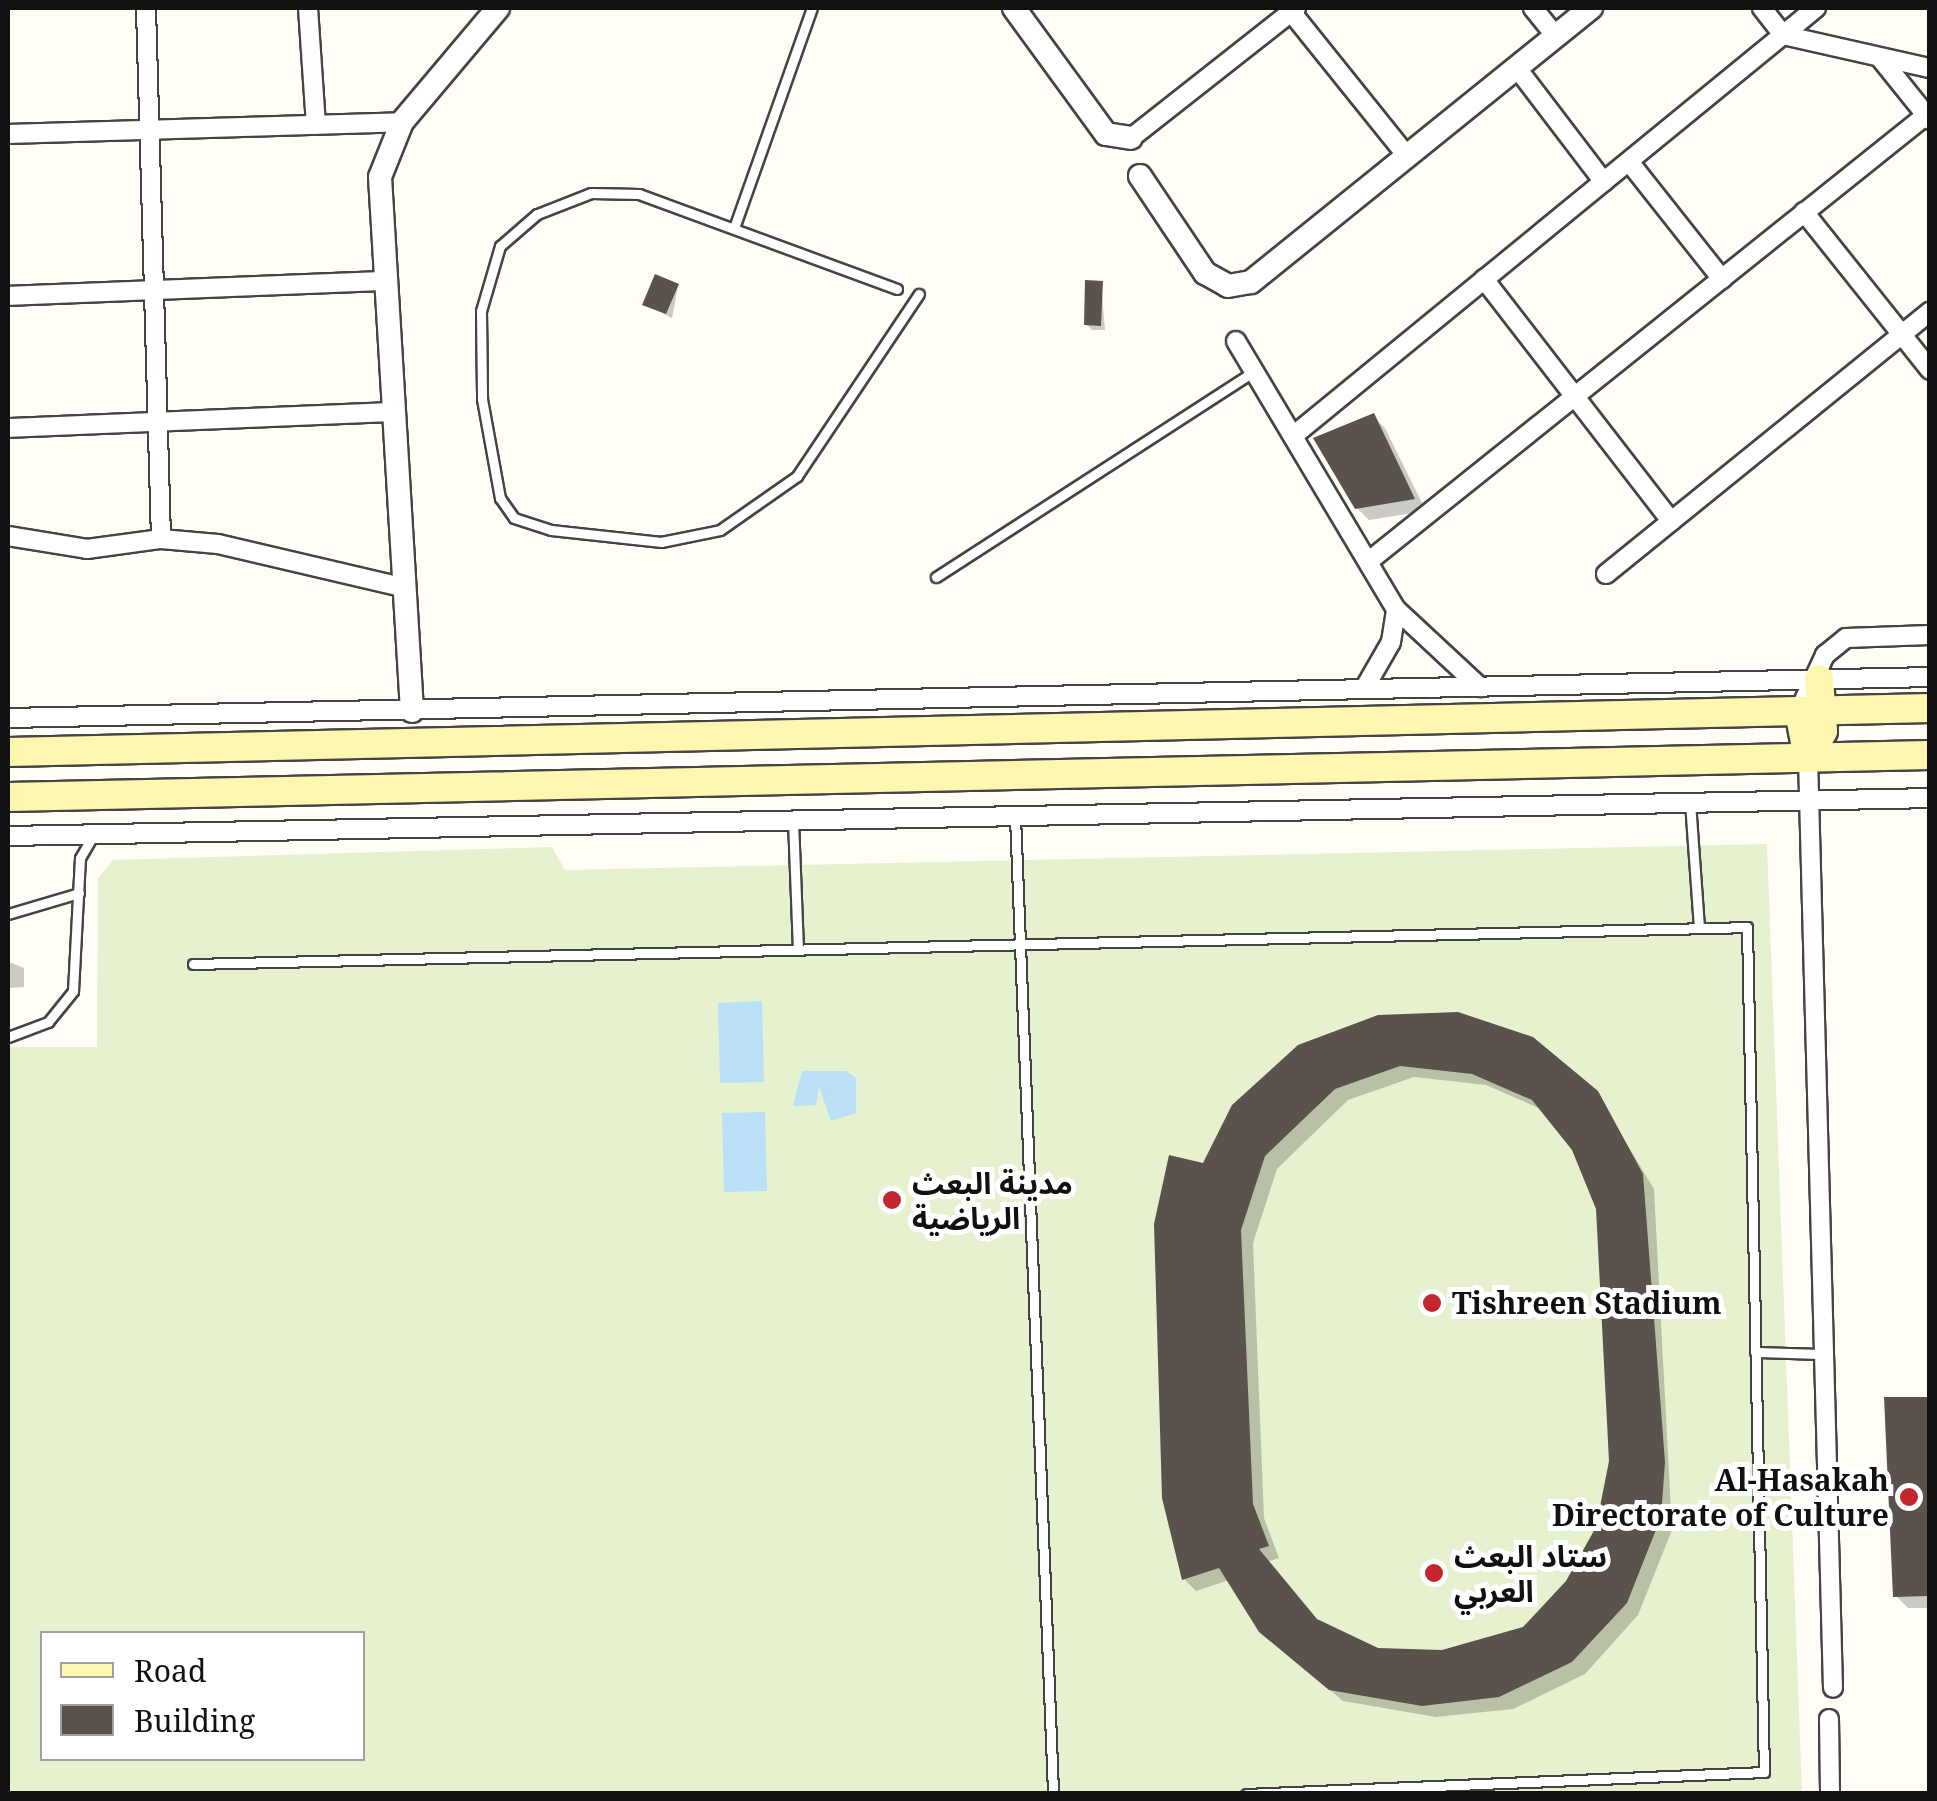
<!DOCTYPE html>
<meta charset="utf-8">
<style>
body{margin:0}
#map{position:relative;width:1937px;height:1801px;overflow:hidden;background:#fffdf5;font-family:"Noto Serif","Noto Sans Arabic",serif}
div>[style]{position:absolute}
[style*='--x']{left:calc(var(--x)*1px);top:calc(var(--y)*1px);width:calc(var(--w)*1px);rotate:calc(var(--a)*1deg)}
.pitch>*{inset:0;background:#e6f2cf}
.water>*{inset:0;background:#b9e0f7}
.shadow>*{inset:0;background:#0003}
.building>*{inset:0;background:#5a524d}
.roads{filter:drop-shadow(2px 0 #444) drop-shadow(-2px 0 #444) drop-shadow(0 2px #444) drop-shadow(0 -2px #444)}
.service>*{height:9px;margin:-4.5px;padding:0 4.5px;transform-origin:4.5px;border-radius:4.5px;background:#fff}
.minor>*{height:18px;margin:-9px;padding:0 9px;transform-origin:9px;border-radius:9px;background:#fff}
.tertiary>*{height:22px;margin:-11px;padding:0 11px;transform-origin:11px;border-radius:11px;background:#fff}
.secondary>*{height:28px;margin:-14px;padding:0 14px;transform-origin:14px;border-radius:14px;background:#fff6b0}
.dots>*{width:28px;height:28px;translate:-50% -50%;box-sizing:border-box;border:5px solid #fff;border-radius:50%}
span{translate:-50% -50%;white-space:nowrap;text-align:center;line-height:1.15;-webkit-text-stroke:10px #fff;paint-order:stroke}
.poi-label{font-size:30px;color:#111;font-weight:700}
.left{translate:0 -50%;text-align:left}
.right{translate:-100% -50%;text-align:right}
.frame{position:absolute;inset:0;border:10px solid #111;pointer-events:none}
.legend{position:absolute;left:40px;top:1631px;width:325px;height:130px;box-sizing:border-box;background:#fff;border:2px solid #a0a0a0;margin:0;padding:12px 18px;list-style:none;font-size:30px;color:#111}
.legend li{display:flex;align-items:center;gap:20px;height:50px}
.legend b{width:50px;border:2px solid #a0a0a0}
</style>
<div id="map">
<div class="pitch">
<i style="clip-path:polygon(evenodd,1767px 844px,1802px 1793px,8px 1794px,8px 1047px,97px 1047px,98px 878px,113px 860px,552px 847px,565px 870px,1767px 844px,42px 1634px,362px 1634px,362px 1758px,42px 1758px,42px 1634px)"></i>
</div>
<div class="water">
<i style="clip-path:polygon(762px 1001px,764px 1082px,720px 1083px,718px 1003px)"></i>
<i style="clip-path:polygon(802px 1071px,846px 1071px,856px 1078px,856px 1113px,831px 1121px,819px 1087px,816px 1105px,793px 1106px)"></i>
<i style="clip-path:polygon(765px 1112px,767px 1191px,724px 1192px,722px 1113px)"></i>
</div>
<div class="shadow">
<i style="clip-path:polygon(1101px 283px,1105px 330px,1092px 330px,1086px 324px)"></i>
<i style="clip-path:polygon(678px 286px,672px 318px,645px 304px)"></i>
<i style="clip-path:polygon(1373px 416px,1385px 428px,1426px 511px,1369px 520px,1357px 508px)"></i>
<i style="clip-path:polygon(8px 939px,9px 962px,24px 968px,24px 987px,8px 988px)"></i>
<i style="clip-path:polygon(evenodd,1299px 1047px,1596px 1093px,1654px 1189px,1672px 1530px,1638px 1615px,1585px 1674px,1513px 1709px,1436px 1717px,1343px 1701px,1275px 1644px,1229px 1580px,1196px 1591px,1184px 1579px,1204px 1166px,1299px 1047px,1414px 1077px,1486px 1085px,1543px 1110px,1574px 1149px,1599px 1208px,1611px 1461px,1598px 1528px,1568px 1582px,1524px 1630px,1442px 1653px,1378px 1650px,1319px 1623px,1269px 1561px,1279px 1558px,1264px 1518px,1253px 1243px,1277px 1169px,1348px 1100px,1414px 1077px)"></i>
<i style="clip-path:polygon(1930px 1399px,1930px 1608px,1908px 1608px,1896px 1596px)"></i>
</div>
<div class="building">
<i style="clip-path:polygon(655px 274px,679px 284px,666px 314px,642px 305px)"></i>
<i style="clip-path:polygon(1085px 280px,1103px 281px,1101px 326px,1084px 325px)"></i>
<i style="clip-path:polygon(1374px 413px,1415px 499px,1355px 509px,1313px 438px)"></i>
<i style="clip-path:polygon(evenodd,1458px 1012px,1533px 1037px,1598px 1091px,1643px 1174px,1665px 1462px,1661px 1517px,1627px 1603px,1572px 1662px,1499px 1697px,1422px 1706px,1329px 1690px,1259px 1632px,1219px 1568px,1182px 1580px,1162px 1498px,1154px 1224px,1169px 1155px,1203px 1163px,1232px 1105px,1298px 1045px,1378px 1015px,1458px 1012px,1400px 1066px,1472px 1074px,1532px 1100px,1572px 1150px,1596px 1209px,1609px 1461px,1596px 1527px,1566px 1581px,1523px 1627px,1442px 1650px,1378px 1648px,1317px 1619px,1259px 1549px,1269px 1546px,1253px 1504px,1241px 1230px,1265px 1156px,1335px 1089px,1400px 1066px)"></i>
<i style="clip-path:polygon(1884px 1397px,1930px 1397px,1930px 1596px,1893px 1597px)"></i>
</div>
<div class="roads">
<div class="service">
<i style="--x:734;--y:228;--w:233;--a:-70.5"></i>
<i style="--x:897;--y:289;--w:275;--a:-159.8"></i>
<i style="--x:639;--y:194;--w:48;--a:-178.8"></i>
<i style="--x:591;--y:193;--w:58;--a:158.7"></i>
<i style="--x:537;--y:214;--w:49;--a:139.1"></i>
<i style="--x:500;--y:246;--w:68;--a:106.3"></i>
<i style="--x:481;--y:311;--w:88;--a:89.3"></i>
<i style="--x:482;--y:399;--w:101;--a:79.7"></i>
<i style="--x:500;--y:498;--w:24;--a:55"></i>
<i style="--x:514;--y:518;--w:39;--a:18"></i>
<i style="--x:551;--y:530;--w:111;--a:6.2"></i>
<i style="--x:661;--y:542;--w:60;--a:-11.5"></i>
<i style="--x:720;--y:530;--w:94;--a:-35"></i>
<i style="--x:797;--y:476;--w:219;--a:-56.2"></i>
<i style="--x:936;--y:577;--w:379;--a:-32.9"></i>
<i style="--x:1690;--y:802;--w:126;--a:85.9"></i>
<i style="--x:1015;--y:816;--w:979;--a:87.77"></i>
<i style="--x:793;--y:820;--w:129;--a:87.8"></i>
<i style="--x:8;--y:914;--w:74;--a:-16.5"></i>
<i style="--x:193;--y:964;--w:1554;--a:-1.36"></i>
<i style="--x:1747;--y:927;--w:845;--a:88.85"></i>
<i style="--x:1764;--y:1772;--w:518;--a:177.57"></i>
<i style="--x:8;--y:1037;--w:43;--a:-20.6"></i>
<i style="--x:48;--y:1022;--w:40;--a:-51"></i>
<i style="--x:73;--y:991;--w:133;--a:-87"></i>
<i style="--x:80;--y:858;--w:28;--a:-60"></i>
<i style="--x:1755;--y:1352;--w:68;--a:1.7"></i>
</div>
<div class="minor">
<i style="--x:146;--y:8;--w:531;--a:88.38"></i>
<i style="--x:308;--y:8;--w:117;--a:86.1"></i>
<i style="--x:1288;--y:8;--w:191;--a:51.2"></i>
<i style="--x:1533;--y:8;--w:36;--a:51"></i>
<i style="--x:1762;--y:8;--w:34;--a:52"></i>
<i style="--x:1783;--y:35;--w:151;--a:12.7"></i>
<i style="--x:1881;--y:59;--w:78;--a:51.2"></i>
<i style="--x:1517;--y:68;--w:143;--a:52.7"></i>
<i style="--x:8;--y:134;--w:394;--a:-1.7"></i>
<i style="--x:1131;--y:138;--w:210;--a:-38.2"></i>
<i style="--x:1630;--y:163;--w:148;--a:51.6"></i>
<i style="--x:1804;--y:212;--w:202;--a:51.4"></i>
<i style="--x:1484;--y:279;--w:306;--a:52.3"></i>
<i style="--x:8;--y:296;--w:378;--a:-2.3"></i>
<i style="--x:1236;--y:341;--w:312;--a:59.2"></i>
<i style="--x:8;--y:428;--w:387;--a:-2.4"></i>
<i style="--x:1293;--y:436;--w:676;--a:-39.3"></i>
<i style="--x:8;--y:536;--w:80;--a:9.3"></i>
<i style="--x:87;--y:549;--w:75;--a:-7.7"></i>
<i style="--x:161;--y:539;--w:57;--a:5"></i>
<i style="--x:218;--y:544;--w:193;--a:13.2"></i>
<i style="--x:1369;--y:561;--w:719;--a:-38.67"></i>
<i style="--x:1606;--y:574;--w:417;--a:-39"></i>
<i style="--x:1364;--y:689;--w:54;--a:-60.1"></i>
<i style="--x:1391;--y:642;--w:33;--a:-81"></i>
<i style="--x:1396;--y:609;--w:115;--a:42.9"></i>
<i style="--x:1799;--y:711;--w:62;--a:-65.1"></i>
<i style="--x:1825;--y:655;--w:27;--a:-39"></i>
<i style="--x:1846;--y:638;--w:84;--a:-2"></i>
<i style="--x:8;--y:718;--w:1922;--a:-1.22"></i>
<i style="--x:1808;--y:758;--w:930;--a:88.46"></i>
<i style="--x:8;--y:836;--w:1922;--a:-1.13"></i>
<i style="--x:1829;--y:1719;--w:75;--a:89.2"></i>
</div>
<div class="tertiary">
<i style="--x:1014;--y:8;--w:156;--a:53.9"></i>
<i style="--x:1106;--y:134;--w:25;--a:9"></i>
<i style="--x:1140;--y:176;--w:117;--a:56.2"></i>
<i style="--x:1205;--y:273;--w:26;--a:29"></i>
<i style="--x:1228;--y:286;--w:23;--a:-10"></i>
<i style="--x:1251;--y:282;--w:437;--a:-38.9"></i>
<i style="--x:412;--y:711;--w:535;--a:-93.43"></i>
<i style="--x:380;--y:177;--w:59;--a:-68.2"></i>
<i style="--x:402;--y:122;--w:149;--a:-49.9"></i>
</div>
<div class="secondary">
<i style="--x:1799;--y:711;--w:48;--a:79.2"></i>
<i style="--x:1808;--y:758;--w:31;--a:-61"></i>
<i style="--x:1823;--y:731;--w:52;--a:-94.4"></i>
<i style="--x:8;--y:752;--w:1923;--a:-1.31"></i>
<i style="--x:8;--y:797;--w:1922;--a:-1.25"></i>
</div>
</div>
<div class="dots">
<i style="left:892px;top:1200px;background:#c4262e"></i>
<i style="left:1432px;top:1303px;background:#c4262e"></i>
<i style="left:1909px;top:1497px;background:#c4262e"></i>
<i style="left:1434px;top:1573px;background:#c4262e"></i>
</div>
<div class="poi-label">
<span class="left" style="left:912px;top:1200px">مدينة البعث<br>الرياضية</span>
<span class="left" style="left:1452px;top:1303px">Tishreen Stadium</span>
<span class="right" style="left:1889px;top:1497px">Al-Hasakah<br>Directorate of Culture</span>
<span class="left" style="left:1454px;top:1573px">ستاد البعث<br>العربي</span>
</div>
<div class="frame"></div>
<ul class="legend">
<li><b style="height:12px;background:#fff6b0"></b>Road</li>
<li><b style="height:28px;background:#5a524d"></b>Building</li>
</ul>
</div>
